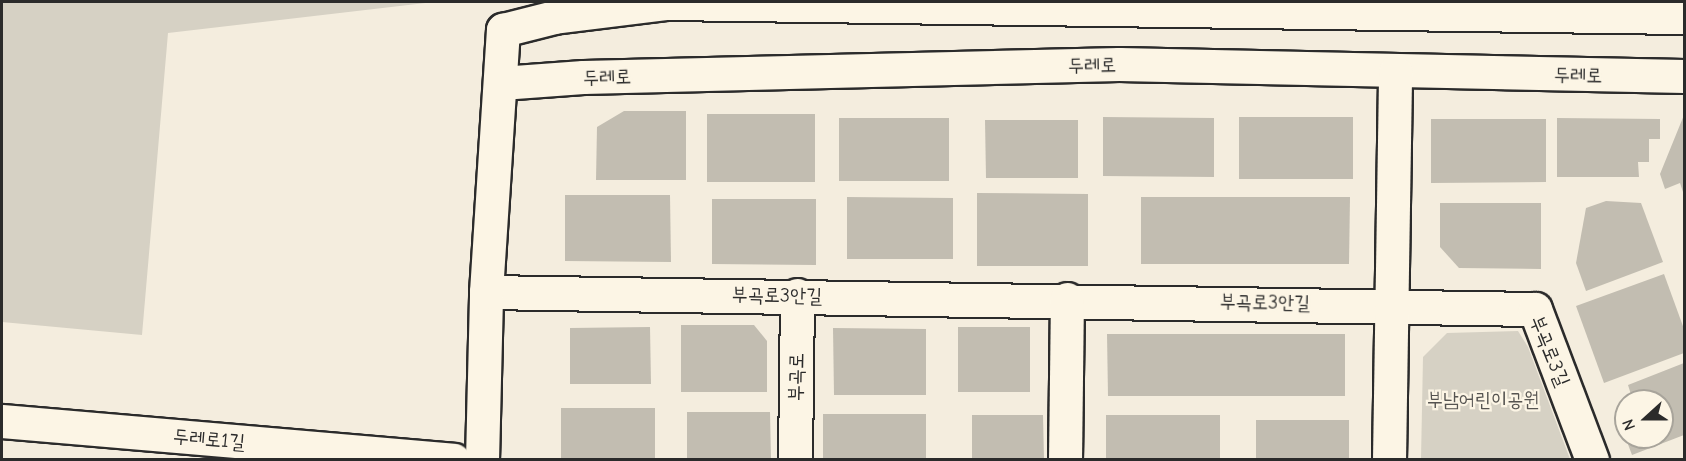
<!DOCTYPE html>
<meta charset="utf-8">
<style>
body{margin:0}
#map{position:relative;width:1686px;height:461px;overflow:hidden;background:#f4edde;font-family:"Comic Neue","Poor Story",sans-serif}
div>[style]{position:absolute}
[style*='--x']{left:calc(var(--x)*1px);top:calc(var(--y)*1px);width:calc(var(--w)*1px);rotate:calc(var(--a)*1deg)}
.green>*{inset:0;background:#d6d1c4}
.building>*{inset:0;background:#c2bdb1}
.roads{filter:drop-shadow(2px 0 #2b2b2b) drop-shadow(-2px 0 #2b2b2b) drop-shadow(0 2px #2b2b2b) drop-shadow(0 -2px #2b2b2b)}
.minor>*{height:33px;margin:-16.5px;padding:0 16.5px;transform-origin:16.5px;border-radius:16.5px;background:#fcf5e5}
span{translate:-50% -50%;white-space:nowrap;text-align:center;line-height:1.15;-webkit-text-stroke:4.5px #fcf5e5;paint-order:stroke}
.street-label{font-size:20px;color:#2b2b2b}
.park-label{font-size:20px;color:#565451}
.frame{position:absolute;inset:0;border:3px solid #2b2b2b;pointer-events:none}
.north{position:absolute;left:1614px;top:389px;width:60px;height:60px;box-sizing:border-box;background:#fcf5e5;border:2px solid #a8a49b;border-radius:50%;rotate:249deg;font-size:16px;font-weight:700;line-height:24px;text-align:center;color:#2b2b2b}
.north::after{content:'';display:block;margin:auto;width:21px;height:27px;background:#2b2b2b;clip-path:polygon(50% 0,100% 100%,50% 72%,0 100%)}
</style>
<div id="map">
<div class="green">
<i style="clip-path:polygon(2px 2px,434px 2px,168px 33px,142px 335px,2px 322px)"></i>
<i style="clip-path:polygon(1518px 331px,1528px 347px,1570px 459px,1421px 459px,1423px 357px,1447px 333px)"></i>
</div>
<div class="building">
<i style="clip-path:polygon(624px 111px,686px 111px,686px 180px,596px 180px,597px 127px)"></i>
<i style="clip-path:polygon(707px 114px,815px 114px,815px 182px,707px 182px)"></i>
<i style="clip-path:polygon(1684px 115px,1684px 195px,1680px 183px,1665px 189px,1660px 174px)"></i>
<i style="clip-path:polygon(1103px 117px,1214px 118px,1214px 177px,1103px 176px)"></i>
<i style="clip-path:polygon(1239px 117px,1353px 117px,1353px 179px,1239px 179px)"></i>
<i style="clip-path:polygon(839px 118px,949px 118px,949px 181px,839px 181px)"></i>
<i style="clip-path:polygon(1557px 118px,1660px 119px,1660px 139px,1649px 139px,1649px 162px,1638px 162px,1639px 177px,1557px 177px)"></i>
<i style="clip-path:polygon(1431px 119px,1546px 119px,1546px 182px,1431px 183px)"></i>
<i style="clip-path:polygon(985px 120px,1078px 120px,1078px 178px,986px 178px)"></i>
<i style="clip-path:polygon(977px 193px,1088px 194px,1088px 266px,977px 266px)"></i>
<i style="clip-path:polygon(565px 195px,670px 195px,671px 262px,565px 261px)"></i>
<i style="clip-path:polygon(847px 197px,953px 198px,953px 259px,847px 259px)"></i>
<i style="clip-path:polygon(1141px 197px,1350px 197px,1349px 264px,1141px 264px)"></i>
<i style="clip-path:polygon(712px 199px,816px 199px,816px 265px,712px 264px)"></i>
<i style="clip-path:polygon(1606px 201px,1641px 203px,1663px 262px,1586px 291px,1576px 263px,1586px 208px)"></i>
<i style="clip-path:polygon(1440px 203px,1541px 203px,1541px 269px,1459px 268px,1440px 247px)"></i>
<i style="clip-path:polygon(1664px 274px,1684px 329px,1684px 353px,1604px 383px,1576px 306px)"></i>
<i style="clip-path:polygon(681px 325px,754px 325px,767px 341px,767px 392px,681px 392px)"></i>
<i style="clip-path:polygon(650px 327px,651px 384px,570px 384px,570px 328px)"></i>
<i style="clip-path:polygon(958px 327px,1030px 327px,1030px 392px,958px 392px)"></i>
<i style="clip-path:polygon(833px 328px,926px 329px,926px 395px,834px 395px)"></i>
<i style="clip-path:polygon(1107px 334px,1345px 334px,1345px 396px,1108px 396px)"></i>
<i style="clip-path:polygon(1684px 363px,1684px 435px,1632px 455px,1616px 412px,1626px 408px,1626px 437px,1662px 437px,1662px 401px,1633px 401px,1628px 385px)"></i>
<i style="clip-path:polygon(561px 408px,655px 408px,655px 460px,561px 460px)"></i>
<i style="clip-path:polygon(687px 412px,770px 412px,771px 460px,687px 460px)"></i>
<i style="clip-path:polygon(823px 414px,926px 414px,926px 460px,823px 460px)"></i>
<i style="clip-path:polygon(972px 415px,1043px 415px,1044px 460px,972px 460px)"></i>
<i style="clip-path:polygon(1106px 415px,1220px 415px,1220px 460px,1106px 460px)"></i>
<i style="clip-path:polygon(1256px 420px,1349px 420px,1349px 460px,1256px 460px)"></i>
</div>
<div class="roads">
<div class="minor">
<i style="--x:501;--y:83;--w:82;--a:-4.2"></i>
<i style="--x:583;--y:77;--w:536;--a:-1.39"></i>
<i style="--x:1119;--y:64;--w:565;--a:1.22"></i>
<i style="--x:486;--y:292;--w:1049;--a:0.93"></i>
<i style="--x:1535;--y:309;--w:161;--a:69.3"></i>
<i style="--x:2;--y:421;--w:453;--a:4.9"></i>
<i style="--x:482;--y:460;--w:168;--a:-88.6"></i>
<i style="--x:486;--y:292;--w:263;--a:-86.3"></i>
<i style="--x:503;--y:30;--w:53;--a:-14.3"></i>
<i style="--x:554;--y:17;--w:114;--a:-7.1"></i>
<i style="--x:667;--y:3;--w:1017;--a:0.79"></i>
<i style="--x:795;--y:460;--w:165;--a:-89.3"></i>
<i style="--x:1065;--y:460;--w:161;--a:-89.3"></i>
<i style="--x:1389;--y:460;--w:388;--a:-89.1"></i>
</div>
</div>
<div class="street-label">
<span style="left:1092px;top:65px;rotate:-1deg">두레로</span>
<span style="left:1578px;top:75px;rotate:1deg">두레로</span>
<span style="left:607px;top:77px;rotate:-2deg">두레로</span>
<span style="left:777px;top:295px;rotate:1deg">부곡로3안길</span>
<span style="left:1265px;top:302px;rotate:1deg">부곡로3안길</span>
<span style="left:1550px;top:351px;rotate:68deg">부곡로3길</span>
<span style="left:796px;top:377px;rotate:-89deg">부곡로</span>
<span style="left:209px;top:439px;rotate:5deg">두레로1길</span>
</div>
<div class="park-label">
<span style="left:1483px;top:399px">부남어린이공원</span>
</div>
<div class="frame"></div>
<div class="north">N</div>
</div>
